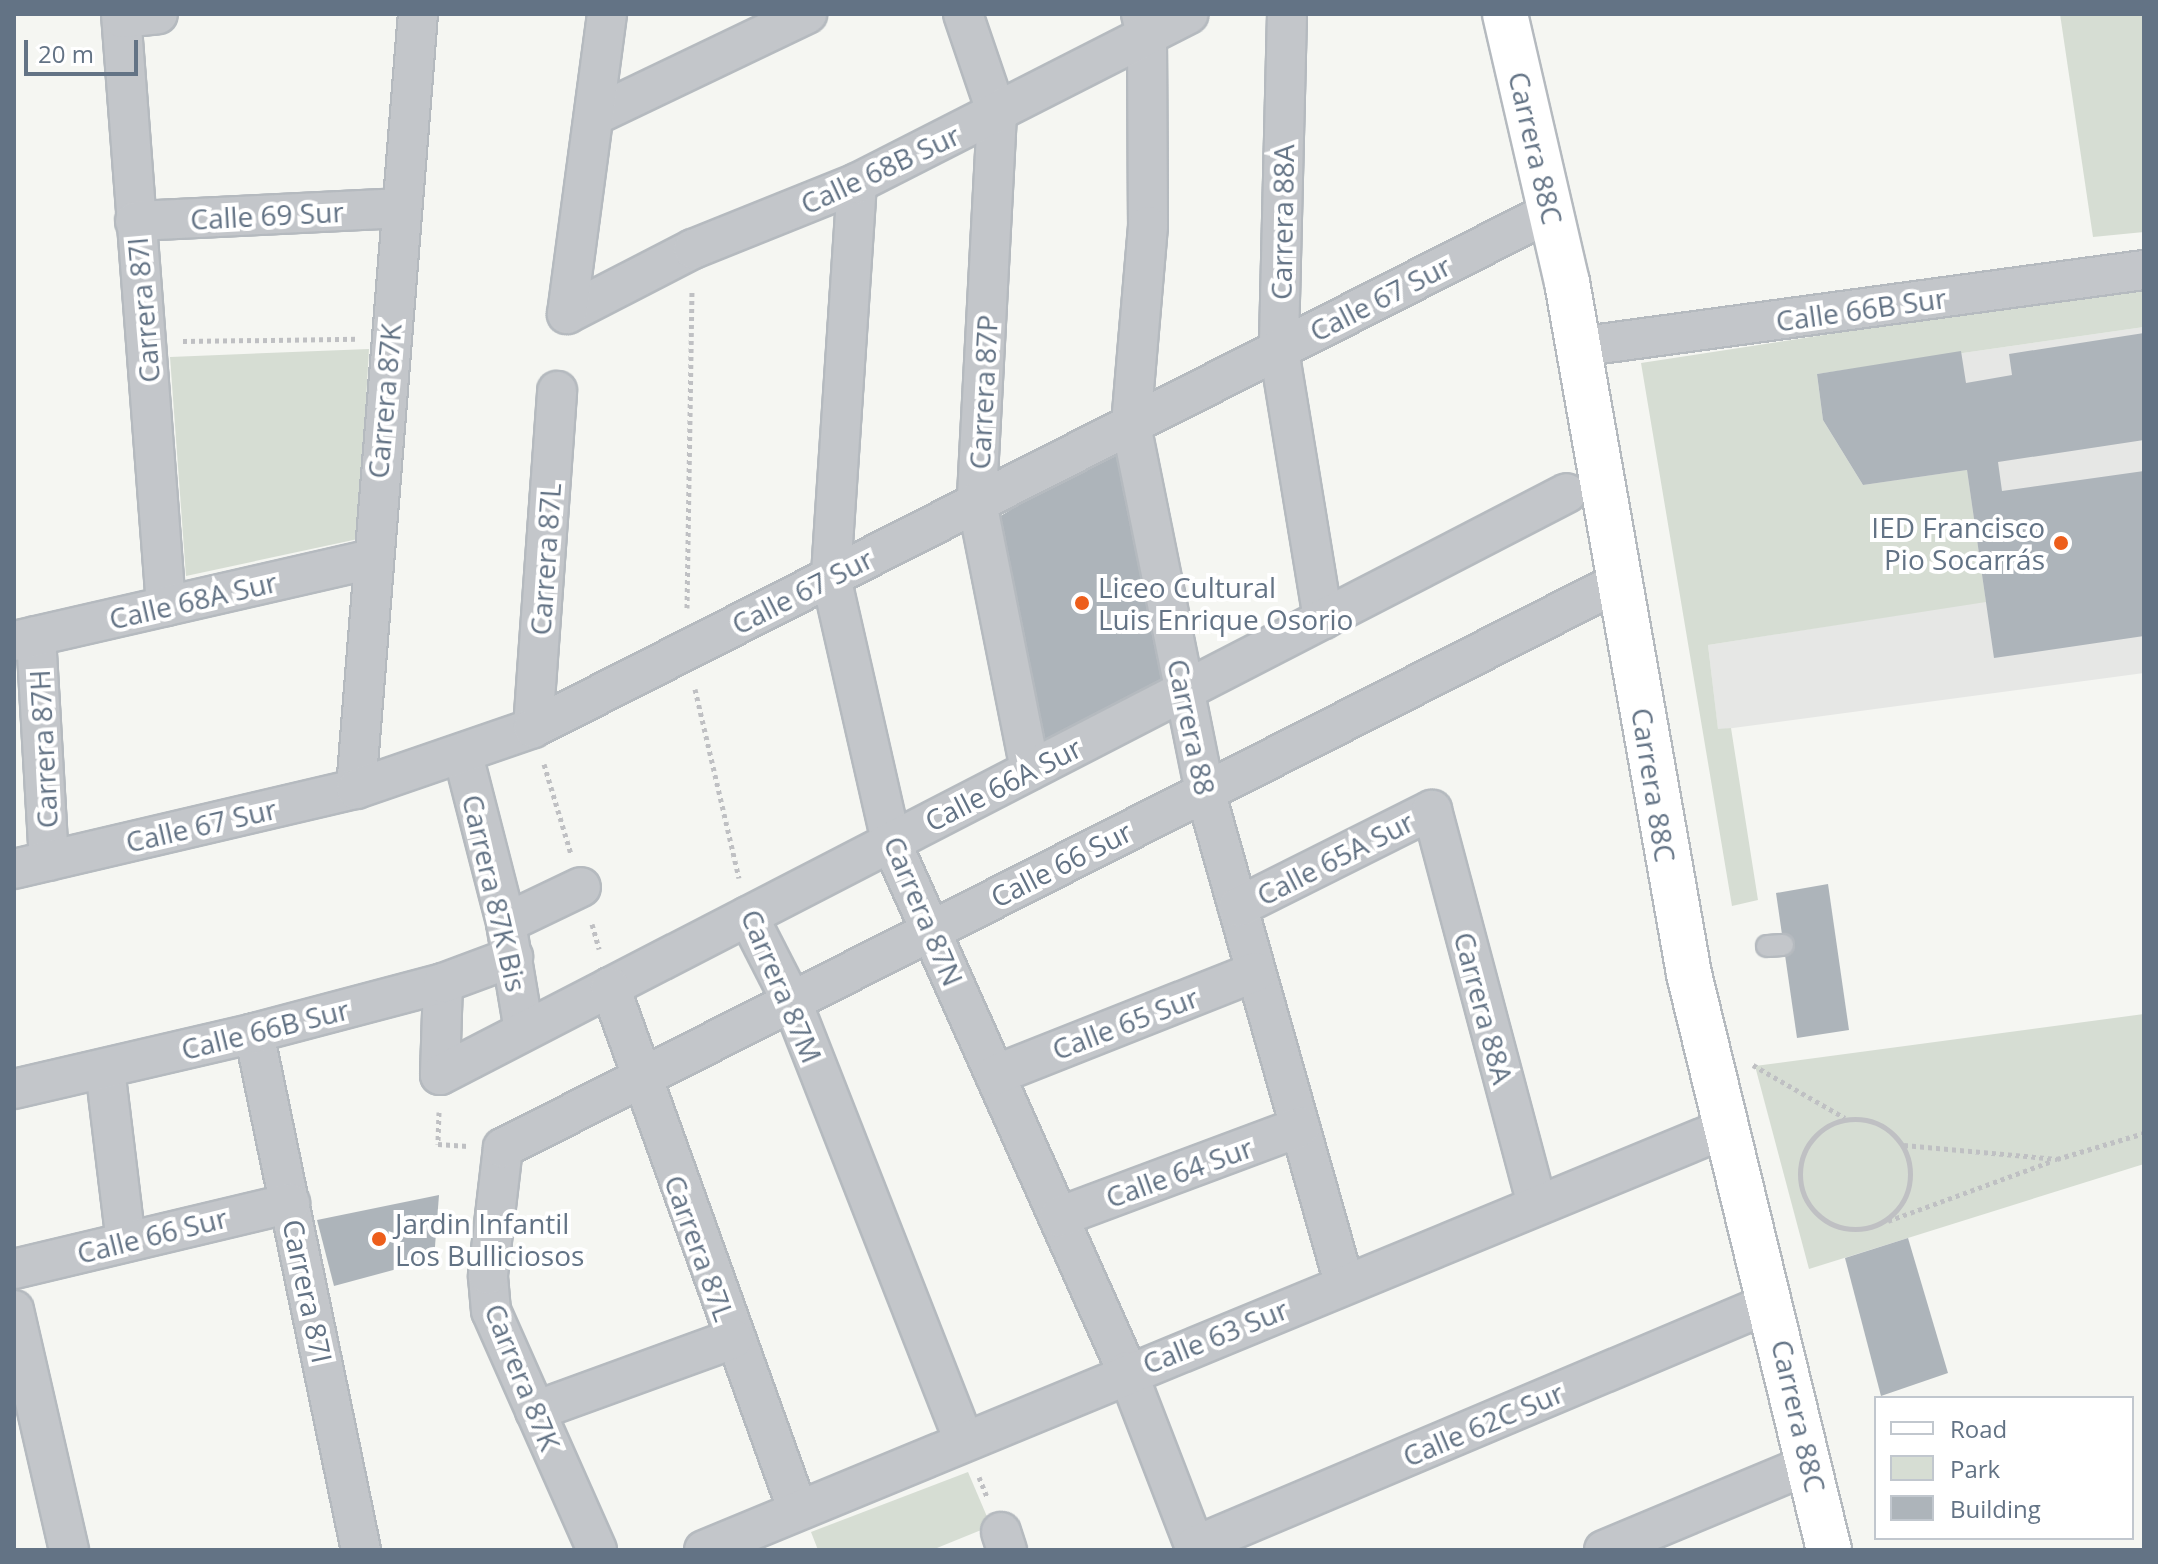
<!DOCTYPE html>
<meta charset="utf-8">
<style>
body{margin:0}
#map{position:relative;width:2158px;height:1564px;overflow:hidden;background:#f5f6f2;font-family:"Open Sans",sans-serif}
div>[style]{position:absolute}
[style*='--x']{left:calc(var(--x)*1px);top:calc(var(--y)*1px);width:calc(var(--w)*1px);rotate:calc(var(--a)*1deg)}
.built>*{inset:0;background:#e6e7e5}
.green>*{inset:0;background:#d6ddd3}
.building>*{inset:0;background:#adb4ba}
.path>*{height:5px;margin-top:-2.5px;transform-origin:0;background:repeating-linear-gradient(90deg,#bfc0c3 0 4px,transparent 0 8px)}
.path>.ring{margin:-2.5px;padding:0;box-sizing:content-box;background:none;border:5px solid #bfc0c3;border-radius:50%}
.roads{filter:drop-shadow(2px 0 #b5babf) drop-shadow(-2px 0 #b5babf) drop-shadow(0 2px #b5babf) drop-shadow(0 -2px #b5babf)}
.lane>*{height:20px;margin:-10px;padding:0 10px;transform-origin:10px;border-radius:10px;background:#c3c6ca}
.street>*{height:38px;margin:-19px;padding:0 19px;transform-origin:19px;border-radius:19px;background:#c3c6ca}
.secondary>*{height:44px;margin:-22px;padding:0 22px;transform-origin:22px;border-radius:22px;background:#fff}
.dots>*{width:22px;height:22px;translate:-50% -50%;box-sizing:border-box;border:4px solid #fff;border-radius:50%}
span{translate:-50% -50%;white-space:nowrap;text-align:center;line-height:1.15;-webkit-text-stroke:8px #fff;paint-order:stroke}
.street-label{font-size:28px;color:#637385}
.poi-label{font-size:28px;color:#637385}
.right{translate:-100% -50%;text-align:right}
.left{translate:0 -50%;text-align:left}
.frame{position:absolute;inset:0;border:16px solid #637385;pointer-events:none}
.legend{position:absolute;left:1874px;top:1396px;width:260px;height:144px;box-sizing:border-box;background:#fff;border:2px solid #c1c7ce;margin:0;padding:10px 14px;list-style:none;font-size:24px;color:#637385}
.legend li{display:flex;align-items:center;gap:16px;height:40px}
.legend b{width:40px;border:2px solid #c1c7ce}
.scale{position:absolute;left:24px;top:40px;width:114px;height:36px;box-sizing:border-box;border:4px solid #637385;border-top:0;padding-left:10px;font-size:24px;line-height:28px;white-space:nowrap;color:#637385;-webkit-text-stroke:6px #fff;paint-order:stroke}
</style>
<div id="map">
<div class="built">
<i style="clip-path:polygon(2144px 327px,2144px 673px,1718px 730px,1708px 645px,1986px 601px,1863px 485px,1823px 420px,1817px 374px)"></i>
</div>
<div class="green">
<i style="clip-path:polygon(2060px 14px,2144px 14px,2144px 232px,2093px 237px)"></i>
<i style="clip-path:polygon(2144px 286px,2144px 327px,1817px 374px,1823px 420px,1863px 485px,1967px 470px,1986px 602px,1708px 645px,1718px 729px,1731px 728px,1758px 900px,1732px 906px,1641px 363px)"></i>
<i style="clip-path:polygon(369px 349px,358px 539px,186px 576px,170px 357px)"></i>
<i style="clip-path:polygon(2144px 1014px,2144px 1164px,1809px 1269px,1755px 1066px)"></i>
<i style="clip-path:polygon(968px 1472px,991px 1526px,932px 1550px,818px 1550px,811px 1532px)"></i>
</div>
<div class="building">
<i style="clip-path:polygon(2144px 333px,2144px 440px,1998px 462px,2002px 491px,2144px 471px,2144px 636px,1994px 658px,1967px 470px,1863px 485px,1823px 420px,1817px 374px,1961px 351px,1966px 383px,2012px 375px,2009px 354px)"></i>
<i style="clip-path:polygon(1120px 445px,1166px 688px,1041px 744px,997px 518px)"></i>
<i style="clip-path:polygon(1828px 884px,1849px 1030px,1797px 1038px,1776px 893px)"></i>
<i style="clip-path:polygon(439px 1195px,434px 1259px,334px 1286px,317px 1220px)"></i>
<i style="clip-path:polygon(1908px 1238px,1948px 1373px,1881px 1396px,1845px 1258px)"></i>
</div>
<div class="path">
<i style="--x:183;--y:341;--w:174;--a:-0.7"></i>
<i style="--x:687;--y:608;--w:318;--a:-89.1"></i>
<i style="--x:695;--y:689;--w:194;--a:76.9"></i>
<i style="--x:544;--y:764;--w:94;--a:73.3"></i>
<i style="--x:592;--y:924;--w:26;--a:74"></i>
<i style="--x:1753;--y:1065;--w:106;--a:29.9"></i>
<i style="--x:439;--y:1112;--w:32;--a:92"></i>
<i style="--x:438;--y:1144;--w:30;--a:4"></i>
<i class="ring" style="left:1800px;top:1119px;width:105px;height:105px"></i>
<i style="--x:1904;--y:1145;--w:154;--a:5.2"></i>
<i style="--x:2057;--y:1159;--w:91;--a:-16.6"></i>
<i style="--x:1888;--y:1221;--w:175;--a:-20.1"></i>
<i style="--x:979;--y:1477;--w:22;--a:68"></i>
</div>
<div class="roads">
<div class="lane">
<i style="--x:1767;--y:946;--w:16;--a:-4"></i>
</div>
<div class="street">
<i style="--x:121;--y:14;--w:594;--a:85.65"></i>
<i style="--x:963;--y:14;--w:106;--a:71.2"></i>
<i style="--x:997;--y:114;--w:389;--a:93"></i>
<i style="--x:977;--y:502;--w:273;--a:78.8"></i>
<i style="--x:1141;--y:14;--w:25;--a:76"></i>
<i style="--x:1147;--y:38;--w:188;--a:89.7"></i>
<i style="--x:1148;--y:226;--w:200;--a:94.9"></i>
<i style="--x:1131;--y:425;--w:373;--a:78.6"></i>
<i style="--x:1205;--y:791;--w:511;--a:74.22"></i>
<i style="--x:1287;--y:14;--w:336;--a:91.4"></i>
<i style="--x:1279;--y:350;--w:273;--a:80.7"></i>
<i style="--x:122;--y:18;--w:36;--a:-6"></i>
<i style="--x:598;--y:114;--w:232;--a:-25.6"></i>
<i style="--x:857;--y:183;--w:395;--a:93.8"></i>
<i style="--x:831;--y:577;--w:272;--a:77.2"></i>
<i style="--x:891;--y:842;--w:579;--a:65.96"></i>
<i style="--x:1127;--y:1371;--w:192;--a:68.9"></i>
<i style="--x:135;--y:221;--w:264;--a:-2.8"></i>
<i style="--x:567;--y:314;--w:142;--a:-27.3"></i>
<i style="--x:693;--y:249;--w:177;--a:-21.9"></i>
<i style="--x:857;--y:183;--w:372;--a:-27"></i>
<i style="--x:567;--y:314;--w:303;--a:-82.4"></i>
<i style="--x:1578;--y:347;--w:571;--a:-7.75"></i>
<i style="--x:36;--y:636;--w:225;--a:86.7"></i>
<i style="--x:14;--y:641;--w:367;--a:-12.9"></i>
<i style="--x:533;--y:728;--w:338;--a:-85.9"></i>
<i style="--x:463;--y:755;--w:173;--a:75.6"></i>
<i style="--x:506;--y:923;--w:109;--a:80.5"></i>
<i style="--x:356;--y:789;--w:777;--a:-85.43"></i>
<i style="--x:14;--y:869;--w:351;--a:-13.2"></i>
<i style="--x:356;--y:789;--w:187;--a:-19"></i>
<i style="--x:533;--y:728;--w:1143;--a:-26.9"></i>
<i style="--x:1238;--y:907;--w:217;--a:-26.6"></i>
<i style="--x:1432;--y:810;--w:409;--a:75.1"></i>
<i style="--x:748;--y:916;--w:97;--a:62.9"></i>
<i style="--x:792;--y:1002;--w:469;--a:68.6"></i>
<i style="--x:506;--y:923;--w:83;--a:-25.6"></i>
<i style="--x:443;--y:983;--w:92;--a:91.9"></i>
<i style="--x:440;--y:1075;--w:1268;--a:-27.31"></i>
<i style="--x:610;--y:987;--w:554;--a:70.26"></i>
<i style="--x:254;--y:1033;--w:528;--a:78.31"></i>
<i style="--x:105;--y:1069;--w:174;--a:83.1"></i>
<i style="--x:995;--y:1075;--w:280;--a:-21.6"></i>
<i style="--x:14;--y:1089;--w:246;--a:-13.1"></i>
<i style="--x:254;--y:1033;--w:196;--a:-14.8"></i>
<i style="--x:443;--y:983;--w:75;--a:-20.4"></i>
<i style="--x:1059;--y:1217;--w:257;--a:-20.5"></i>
<i style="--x:14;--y:1269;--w:284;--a:-13.4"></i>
<i style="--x:14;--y:1310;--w:246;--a:77.1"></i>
<i style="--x:535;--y:1411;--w:211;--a:-20"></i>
<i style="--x:1001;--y:1532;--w:19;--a:72"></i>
<i style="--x:1195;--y:1546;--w:626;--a:-22.92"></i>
<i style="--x:597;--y:1550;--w:261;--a:-113.9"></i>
<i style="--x:491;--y:1311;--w:36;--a:-95"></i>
<i style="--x:488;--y:1275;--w:128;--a:-83.3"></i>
<i style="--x:503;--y:1148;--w:1251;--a:-26.89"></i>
<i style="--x:704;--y:1550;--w:1109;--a:-22.43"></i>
<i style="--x:1604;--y:1550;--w:223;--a:-22.7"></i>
</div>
<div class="secondary">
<i style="--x:1505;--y:14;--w:275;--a:77"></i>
<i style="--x:1567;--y:282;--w:703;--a:80"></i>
<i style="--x:1689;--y:974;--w:593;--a:76.34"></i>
</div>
</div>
<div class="dots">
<i style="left:2061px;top:543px;background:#ed5e1b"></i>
<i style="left:1082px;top:603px;background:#ed5e1b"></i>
<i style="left:379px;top:1239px;background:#ed5e1b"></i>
</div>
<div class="street-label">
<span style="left:1536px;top:148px;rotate:77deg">Carrera 88C</span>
<span style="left:880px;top:169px;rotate:-25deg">Calle 68B Sur</span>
<span style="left:267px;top:215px;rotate:-3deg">Calle 69 Sur</span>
<span style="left:1282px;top:222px;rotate:-89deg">Carrera 88A</span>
<span style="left:1380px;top:298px;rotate:-27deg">Calle 67 Sur</span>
<span style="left:1861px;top:309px;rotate:-8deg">Calle 66B Sur</span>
<span style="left:143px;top:310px;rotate:-95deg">Carrera 87I</span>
<span style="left:983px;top:392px;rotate:-87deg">Carrera 87P</span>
<span style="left:384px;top:401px;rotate:-85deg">Carrera 87K</span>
<span style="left:545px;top:559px;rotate:-86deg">Carrera 87L</span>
<span style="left:802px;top:591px;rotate:-27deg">Calle 67 Sur</span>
<span style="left:193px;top:600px;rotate:-13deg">Calle 68A Sur</span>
<span style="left:1192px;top:727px;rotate:78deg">Carrera 88</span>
<span style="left:43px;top:749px;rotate:-93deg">Carrera 87H</span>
<span style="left:1003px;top:784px;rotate:-27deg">Calle 66A Sur</span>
<span style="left:1654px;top:785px;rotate:81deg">Carrera 88C</span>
<span style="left:201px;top:825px;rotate:-13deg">Calle 67 Sur</span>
<span style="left:1335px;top:858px;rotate:-27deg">Calle 65A Sur</span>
<span style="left:1061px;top:864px;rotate:-27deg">Calle 66 Sur</span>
<span style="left:495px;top:893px;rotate:77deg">Carrera 87K Bis</span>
<span style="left:924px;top:911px;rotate:67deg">Carrera 87N</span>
<span style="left:782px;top:986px;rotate:67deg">Carrera 87M</span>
<span style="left:1484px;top:1008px;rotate:75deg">Carrera 88A</span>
<span style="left:1125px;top:1023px;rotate:-21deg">Calle 65 Sur</span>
<span style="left:265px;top:1029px;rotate:-14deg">Calle 66B Sur</span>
<span style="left:1179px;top:1172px;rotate:-20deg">Calle 64 Sur</span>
<span style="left:152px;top:1235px;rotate:-14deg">Calle 66 Sur</span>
<span style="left:700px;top:1248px;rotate:70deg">Carrera 87L</span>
<span style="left:308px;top:1291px;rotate:78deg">Carrera 87I</span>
<span style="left:1215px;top:1336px;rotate:-22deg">Calle 63 Sur</span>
<span style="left:523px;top:1377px;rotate:68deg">Carrera 87K</span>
<span style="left:1799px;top:1416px;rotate:77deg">Carrera 88C</span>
<span style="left:1483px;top:1424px;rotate:-23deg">Calle 62C Sur</span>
</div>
<div class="poi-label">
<span class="right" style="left:2045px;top:543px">IED Francisco<br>Pio Socarrás</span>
<span class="left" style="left:1098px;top:603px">Liceo Cultural<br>Luis Enrique Osorio</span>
<span class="left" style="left:395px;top:1239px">Jardin Infantil<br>Los Bulliciosos</span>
</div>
<div class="frame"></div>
<ul class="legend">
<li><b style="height:10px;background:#fff"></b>Road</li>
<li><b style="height:22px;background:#d6ddd3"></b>Park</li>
<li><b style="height:22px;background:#adb4ba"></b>Building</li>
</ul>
<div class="scale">20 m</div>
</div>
